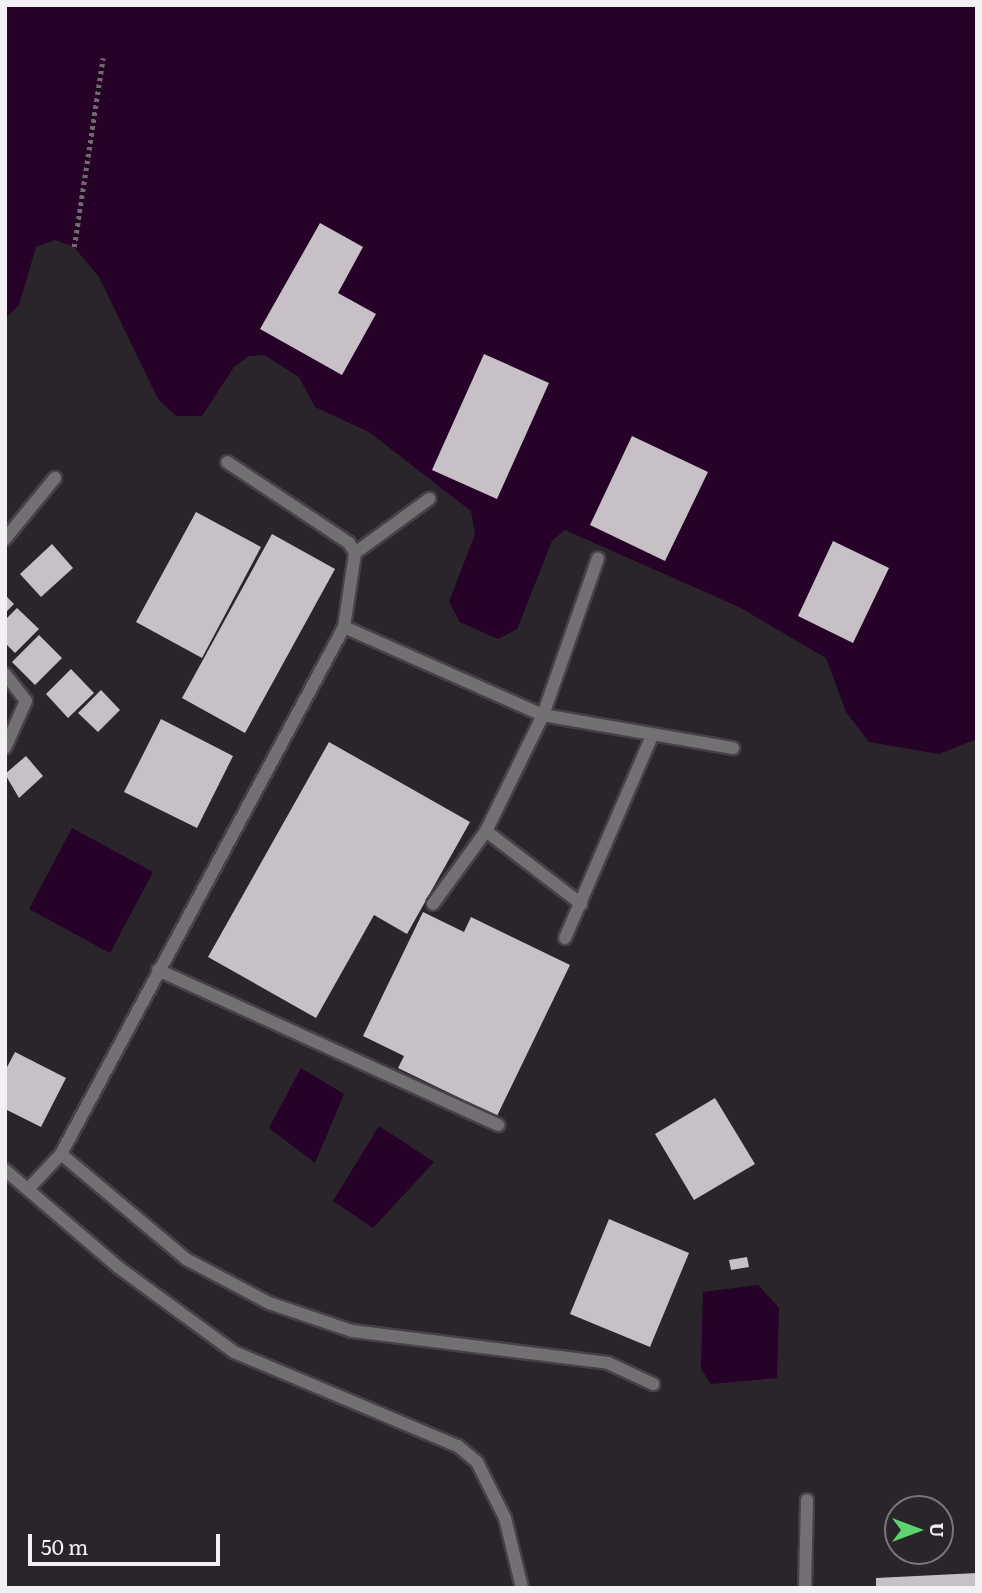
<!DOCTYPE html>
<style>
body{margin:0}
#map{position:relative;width:982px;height:1593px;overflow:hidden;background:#2a252a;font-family:Literata,serif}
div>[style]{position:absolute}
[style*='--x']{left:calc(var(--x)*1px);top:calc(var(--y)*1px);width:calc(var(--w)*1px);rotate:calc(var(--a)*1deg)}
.water>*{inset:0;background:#260128}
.building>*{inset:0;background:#c7c1c7}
.path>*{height:4.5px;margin-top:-2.25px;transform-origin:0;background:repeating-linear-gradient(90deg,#6e6a6e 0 3.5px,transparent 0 7px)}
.roads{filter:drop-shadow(2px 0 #464146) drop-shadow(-2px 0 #464146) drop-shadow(0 2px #464146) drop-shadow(0 -2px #464146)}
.lane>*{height:12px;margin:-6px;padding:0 6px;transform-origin:6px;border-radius:6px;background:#727072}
span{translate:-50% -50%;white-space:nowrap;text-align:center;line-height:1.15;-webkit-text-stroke:7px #2a252a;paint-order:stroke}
.frame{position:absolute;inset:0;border:7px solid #f3f0f3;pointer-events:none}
.north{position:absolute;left:884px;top:1495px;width:70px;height:70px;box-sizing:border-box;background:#2a252a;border:2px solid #7a767a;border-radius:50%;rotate:90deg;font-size:19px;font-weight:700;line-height:28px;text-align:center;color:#f3f0f3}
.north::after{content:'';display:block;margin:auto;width:24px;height:32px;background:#5dd56d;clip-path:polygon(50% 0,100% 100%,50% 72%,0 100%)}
.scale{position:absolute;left:28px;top:1534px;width:192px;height:32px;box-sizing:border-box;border:4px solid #f3f0f3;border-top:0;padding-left:9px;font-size:21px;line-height:24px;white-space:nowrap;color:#f3f0f3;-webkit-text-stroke:5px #2a252a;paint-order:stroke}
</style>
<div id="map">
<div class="water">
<i style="clip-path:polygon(5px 5px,977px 5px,977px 739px,939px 754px,869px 742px,846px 712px,826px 658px,739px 607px,565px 530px,552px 541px,517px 629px,498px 639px,460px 622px,449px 602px,475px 534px,471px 511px,369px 432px,315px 407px,299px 377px,264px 355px,249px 356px,234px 367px,202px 416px,176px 416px,158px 399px,99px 277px,74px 247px,55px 240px,36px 247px,19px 305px,5px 319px)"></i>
<i style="clip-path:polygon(72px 828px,153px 872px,110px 953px,29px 909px)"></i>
<i style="clip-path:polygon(301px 1068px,344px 1094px,315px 1163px,269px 1128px)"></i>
<i style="clip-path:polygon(379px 1126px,434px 1162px,373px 1228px,333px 1201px)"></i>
<i style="clip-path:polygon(758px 1285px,779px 1308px,777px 1378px,711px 1384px,701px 1369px,703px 1292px)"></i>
</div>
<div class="building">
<i style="clip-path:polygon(320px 223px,363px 247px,338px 293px,376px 314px,342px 375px,260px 329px)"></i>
<i style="clip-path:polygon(484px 354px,549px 383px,497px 499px,432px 470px)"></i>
<i style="clip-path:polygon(632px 436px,708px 472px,665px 561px,590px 525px)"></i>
<i style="clip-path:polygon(196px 512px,261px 547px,202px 658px,136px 622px)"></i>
<i style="clip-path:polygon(272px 534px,335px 569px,245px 733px,182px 698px)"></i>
<i style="clip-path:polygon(833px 541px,889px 568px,853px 643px,798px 616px)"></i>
<i style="clip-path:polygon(52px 544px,73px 568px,41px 597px,20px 574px)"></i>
<i style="clip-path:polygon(5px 595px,14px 604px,5px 613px)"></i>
<i style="clip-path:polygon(17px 608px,39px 629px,15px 653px,5px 643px,5px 620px)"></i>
<i style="clip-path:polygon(39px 635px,62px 658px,35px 685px,12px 662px)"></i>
<i style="clip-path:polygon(71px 669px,94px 693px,68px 718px,46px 694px)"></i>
<i style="clip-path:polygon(101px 690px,120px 710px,98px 732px,78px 713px)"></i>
<i style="clip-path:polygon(161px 719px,233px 756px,197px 828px,124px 792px)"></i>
<i style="clip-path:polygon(329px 742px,470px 822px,407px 934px,374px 915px,316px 1018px,208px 957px)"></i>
<i style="clip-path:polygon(26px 756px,43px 776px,19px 798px,5px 774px)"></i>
<i style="clip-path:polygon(423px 912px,464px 932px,471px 917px,570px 965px,497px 1116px,398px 1068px,404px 1056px,363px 1036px)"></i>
<i style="clip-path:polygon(15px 1052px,66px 1078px,41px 1127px,5px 1109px,5px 1071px)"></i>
<i style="clip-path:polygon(715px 1098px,755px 1164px,694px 1200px,655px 1134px)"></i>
<i style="clip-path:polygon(609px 1219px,689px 1253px,650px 1347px,570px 1314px)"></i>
<i style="clip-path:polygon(747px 1257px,749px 1267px,731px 1270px,729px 1260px)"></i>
<i style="clip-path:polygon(977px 1573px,977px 1588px,876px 1588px,876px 1578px)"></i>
</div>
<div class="path">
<i style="--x:74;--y:247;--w:191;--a:-81.3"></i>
</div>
<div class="roads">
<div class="lane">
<i style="--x:5;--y:539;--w:79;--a:-50.7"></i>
<i style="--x:355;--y:553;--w:92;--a:-36.1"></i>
<i style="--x:344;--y:627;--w:218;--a:23.9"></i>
<i style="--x:543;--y:715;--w:166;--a:-70.7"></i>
<i style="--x:5;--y:674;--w:34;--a:52"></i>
<i style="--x:26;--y:701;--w:51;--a:114.1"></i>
<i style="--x:486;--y:831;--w:120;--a:37.5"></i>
<i style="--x:433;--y:904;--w:90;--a:-54"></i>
<i style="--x:486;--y:831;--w:129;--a:-63.8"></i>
<i style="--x:543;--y:715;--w:193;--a:9.9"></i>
<i style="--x:565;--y:938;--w:220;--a:-66.7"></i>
<i style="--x:158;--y:970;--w:374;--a:24.5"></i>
<i style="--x:61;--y:1154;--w:163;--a:40"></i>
<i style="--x:186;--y:1259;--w:94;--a:27.9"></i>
<i style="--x:269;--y:1303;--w:88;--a:18.6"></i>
<i style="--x:352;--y:1331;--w:258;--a:7.1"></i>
<i style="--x:608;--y:1363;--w:50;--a:25"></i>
<i style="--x:5;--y:1170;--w:149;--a:40.6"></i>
<i style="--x:118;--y:1267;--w:144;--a:36.2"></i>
<i style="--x:234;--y:1352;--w:243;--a:22.8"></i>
<i style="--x:458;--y:1446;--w:25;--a:40"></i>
<i style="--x:477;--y:1462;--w:63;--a:63.4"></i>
<i style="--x:505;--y:1518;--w:72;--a:76.3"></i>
<i style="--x:28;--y:1189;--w:48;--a:-46.7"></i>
<i style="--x:61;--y:1154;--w:598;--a:-61.76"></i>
<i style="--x:344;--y:627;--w:75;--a:-81.5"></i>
<i style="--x:355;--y:553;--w:12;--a:-121"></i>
<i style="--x:349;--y:543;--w:146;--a:-146.4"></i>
<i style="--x:805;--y:1588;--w:88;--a:-88.7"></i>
</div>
</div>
<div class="frame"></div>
<div class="north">U</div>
<div class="scale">50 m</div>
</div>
